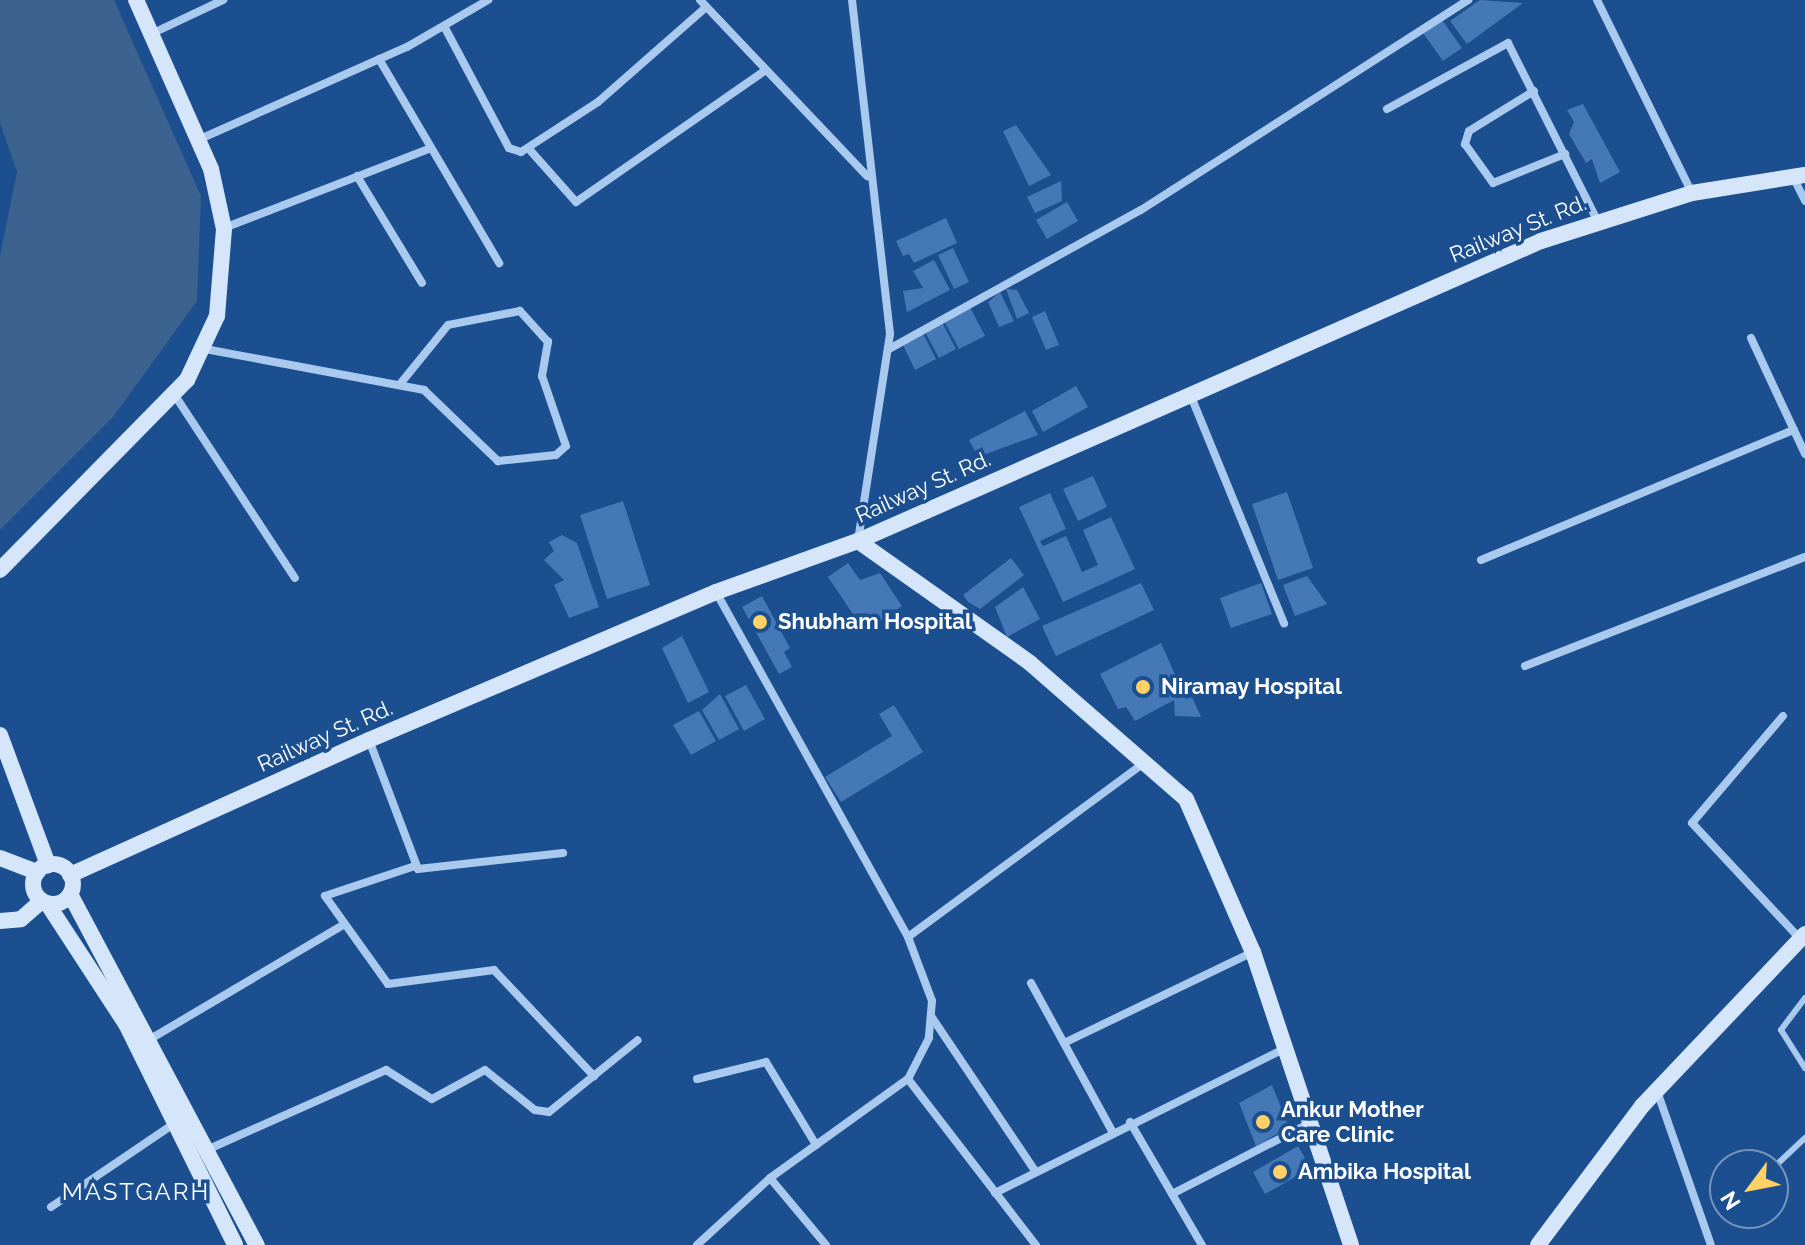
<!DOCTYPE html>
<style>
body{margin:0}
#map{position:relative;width:1805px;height:1245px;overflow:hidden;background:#1b4f8f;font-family:Raleway,sans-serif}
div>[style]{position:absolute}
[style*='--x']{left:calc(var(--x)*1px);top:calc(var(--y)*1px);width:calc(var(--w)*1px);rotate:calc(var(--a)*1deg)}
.water>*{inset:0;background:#3c6290}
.building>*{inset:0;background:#4478b7}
.lane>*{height:6px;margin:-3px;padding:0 3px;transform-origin:3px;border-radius:3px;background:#a9c9ee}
.street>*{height:8px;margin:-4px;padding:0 4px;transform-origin:4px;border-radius:4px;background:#a9c9ee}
.secondary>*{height:16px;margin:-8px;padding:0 8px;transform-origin:8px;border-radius:8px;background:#d6e6fa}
.secondary>.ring{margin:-8px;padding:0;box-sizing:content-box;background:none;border:16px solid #d6e6fa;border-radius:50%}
.dots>*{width:22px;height:22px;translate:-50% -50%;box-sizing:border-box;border:4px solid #1b4f8f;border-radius:50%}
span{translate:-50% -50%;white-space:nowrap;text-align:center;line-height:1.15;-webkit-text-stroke:7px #1b4f8f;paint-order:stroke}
.street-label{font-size:22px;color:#fff}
.poi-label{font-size:22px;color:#fff;font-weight:700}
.left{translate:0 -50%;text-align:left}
.neighbourhood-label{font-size:24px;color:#fff;letter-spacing:2px}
.north{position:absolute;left:1709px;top:1149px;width:80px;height:80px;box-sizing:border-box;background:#1b4f8f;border:2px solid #7695bc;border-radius:50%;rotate:238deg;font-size:22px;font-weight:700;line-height:32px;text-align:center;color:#fff}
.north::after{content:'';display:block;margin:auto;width:28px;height:36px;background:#ffd166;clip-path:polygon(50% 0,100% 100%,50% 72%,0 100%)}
</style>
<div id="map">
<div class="water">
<i style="clip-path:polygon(0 0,114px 0,201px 196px,197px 301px,113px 417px,0 530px,0 256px,17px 172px,0 123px)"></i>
</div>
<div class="building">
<i style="clip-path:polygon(1480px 0,1523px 3px,1467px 44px,1450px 21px)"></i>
<i style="clip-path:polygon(1442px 20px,1462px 48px,1443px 61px,1423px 33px)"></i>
<i style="clip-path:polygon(1583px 104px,1620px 172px,1600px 183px,1592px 159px,1586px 163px,1569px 134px,1574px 122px,1567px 110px)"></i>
<i style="clip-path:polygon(1016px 125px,1051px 175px,1029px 186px,1003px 131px)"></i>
<i style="clip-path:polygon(1061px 181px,1062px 201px,1035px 213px,1027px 197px)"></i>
<i style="clip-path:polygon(1067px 202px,1078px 221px,1047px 239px,1036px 220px)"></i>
<i style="clip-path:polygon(946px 218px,957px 243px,914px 263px,909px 254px,903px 256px,896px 241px)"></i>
<i style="clip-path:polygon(953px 248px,969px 282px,954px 289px,938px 255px)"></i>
<i style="clip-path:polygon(934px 260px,950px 290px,907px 312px,903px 291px,923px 288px,913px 271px)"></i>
<i style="clip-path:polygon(1006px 289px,1017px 290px,1029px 313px,1017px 319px)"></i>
<i style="clip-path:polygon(1000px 292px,1014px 321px,999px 327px,988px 302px)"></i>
<i style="clip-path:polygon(970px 307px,985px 336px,959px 349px,944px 321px)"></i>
<i style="clip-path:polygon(1045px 311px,1059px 345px,1046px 350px,1032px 317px)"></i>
<i style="clip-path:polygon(942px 322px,956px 349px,939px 358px,925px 332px)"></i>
<i style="clip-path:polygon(923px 333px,936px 359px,915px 370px,902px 343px)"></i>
<i style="clip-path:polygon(1076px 386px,1088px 407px,1043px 432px,1032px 411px)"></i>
<i style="clip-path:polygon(1025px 411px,1038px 435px,978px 457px,969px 440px)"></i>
<i style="clip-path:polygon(1093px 476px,1107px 507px,1078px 521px,1063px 489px)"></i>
<i style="clip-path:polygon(1287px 492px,1313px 568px,1278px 580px,1252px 504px)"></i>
<i style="clip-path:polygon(1050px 493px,1066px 529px,1040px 541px,1043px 546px,1066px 536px,1082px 572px,1098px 565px,1083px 530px,1111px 517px,1135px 569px,1063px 602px,1019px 507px)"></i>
<i style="clip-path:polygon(623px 501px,650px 585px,607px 599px,580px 515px)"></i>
<i style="clip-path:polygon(562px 535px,577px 543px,599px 607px,569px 618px,554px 585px,564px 580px,544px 560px,554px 551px,549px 542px)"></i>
<i style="clip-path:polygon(1011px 558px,1024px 575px,980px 609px,968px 602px,963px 595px)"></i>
<i style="clip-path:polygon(848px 563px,860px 580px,880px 573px,902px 606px,865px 632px,828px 577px)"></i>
<i style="clip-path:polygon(1307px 576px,1327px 604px,1295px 616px,1283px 585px)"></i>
<i style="clip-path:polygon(1141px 583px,1154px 610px,1056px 656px,1042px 626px)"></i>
<i style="clip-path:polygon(1261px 583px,1272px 614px,1231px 628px,1220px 598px)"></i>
<i style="clip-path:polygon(1023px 587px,1040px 619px,1007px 637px,995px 607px)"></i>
<i style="clip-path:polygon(762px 596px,790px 648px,784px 652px,792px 667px,779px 674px,742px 607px)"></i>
<i style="clip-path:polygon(682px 636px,709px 692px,688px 703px,662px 648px)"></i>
<i style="clip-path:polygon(1161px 643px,1186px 699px,1192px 697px,1201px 717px,1175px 716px,1174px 700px,1135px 721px,1126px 707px,1118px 709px,1100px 674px)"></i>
<i style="clip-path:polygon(746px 685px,765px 719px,744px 731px,725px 696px)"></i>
<i style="clip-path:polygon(720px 694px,739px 729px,719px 740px,702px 710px)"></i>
<i style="clip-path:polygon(894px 705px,923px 752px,841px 802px,825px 777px,892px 736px,879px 714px)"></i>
<i style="clip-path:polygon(699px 711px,716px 741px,691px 755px,673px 725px)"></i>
<i style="clip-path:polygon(1272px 1085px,1289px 1127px,1256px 1146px,1239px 1103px)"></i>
<i style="clip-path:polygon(1298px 1146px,1311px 1168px,1265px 1194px,1253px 1172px)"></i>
</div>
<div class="lane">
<i style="--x:1805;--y:998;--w:40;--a:127"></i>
<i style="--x:1781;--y:1030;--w:45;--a:57.7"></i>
<i style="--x:1773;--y:1168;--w:44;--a:-43.2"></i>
</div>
<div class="street">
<i style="--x:700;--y:0;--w:243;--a:46.5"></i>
<i style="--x:852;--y:0;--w:336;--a:83.5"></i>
<i style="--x:890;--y:334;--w:209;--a:98.8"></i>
<i style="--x:1597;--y:0;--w:215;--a:63.8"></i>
<i style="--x:444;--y:26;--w:138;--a:62"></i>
<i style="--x:509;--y:148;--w:13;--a:18"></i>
<i style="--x:521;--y:152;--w:92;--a:-33"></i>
<i style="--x:598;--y:102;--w:144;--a:-41.3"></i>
<i style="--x:151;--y:34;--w:80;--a:-25.3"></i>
<i style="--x:379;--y:59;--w:237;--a:59.5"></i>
<i style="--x:1534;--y:91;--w:76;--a:148.4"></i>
<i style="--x:1469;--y:131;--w:14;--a:107"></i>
<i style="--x:1465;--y:144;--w:48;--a:54.3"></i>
<i style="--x:1493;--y:183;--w:78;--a:-21.9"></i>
<i style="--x:1387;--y:109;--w:138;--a:-28.6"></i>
<i style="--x:1508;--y:43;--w:198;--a:63.3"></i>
<i style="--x:200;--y:139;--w:227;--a:-24"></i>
<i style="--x:407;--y:47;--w:94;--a:-30.1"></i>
<i style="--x:529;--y:149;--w:71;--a:48.4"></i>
<i style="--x:576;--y:202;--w:228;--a:-34.8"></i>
<i style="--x:357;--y:176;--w:125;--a:58.7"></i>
<i style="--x:1793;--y:177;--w:27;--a:63"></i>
<i style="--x:224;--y:228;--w:222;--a:-21.1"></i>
<i style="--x:1751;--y:338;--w:128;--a:65"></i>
<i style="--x:205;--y:349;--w:223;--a:10.6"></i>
<i style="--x:424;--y:390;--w:103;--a:43.8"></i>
<i style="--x:498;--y:461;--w:58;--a:-5.9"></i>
<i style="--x:556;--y:455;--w:13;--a:-42"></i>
<i style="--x:566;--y:446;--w:74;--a:-108.9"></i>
<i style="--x:542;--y:376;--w:35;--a:-80"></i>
<i style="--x:548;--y:342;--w:42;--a:-132.1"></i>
<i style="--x:520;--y:311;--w:73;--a:169"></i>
<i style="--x:448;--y:325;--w:76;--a:129.1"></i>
<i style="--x:889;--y:349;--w:288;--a:-28.9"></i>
<i style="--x:1141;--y:210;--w:389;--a:-32.7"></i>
<i style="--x:174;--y:394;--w:220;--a:56.7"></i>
<i style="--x:1190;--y:394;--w:248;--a:67.7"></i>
<i style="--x:1481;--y:560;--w:339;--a:-22.6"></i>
<i style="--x:716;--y:592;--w:395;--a:60.9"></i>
<i style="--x:908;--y:937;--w:68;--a:69.4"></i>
<i style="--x:932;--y:1001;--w:37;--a:95"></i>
<i style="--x:929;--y:1038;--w:46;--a:117.1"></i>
<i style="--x:1525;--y:666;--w:300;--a:-21.3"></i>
<i style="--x:1783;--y:716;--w:140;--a:130.4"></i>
<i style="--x:1692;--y:823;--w:158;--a:47"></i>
<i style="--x:369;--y:740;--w:138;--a:69.2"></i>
<i style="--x:418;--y:869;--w:146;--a:-6.3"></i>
<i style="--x:415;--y:866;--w:95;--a:161.6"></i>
<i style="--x:325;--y:896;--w:108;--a:54.4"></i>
<i style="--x:388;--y:984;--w:107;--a:-7.5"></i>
<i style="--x:494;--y:970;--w:146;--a:46.7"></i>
<i style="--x:908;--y:937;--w:293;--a:-36.4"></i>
<i style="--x:1031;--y:983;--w:169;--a:61.3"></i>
<i style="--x:931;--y:1016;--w:187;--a:56.1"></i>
<i style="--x:152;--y:1038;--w:222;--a:-30.6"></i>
<i style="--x:1064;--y:1043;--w:210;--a:-25.7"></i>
<i style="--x:697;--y:1079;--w:71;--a:-13.8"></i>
<i style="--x:766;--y:1062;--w:97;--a:58.9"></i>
<i style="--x:1657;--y:1091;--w:163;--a:70.7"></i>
<i style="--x:1130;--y:1122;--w:143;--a:59.7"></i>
<i style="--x:211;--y:1148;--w:192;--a:-24"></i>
<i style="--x:386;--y:1070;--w:54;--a:32.2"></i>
<i style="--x:432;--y:1099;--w:60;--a:-28.7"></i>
<i style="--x:485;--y:1070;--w:64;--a:38.7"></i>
<i style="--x:535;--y:1110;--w:14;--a:8"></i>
<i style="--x:549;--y:1112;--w:114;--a:-39"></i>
<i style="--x:770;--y:1178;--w:87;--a:50.1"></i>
<i style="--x:995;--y:1193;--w:323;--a:-26.5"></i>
<i style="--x:1172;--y:1194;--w:155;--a:-27.2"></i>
<i style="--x:51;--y:1207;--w:150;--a:-34.1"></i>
<i style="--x:697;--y:1245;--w:99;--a:-42.5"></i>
<i style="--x:770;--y:1178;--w:170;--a:-35.7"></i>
<i style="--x:908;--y:1079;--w:210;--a:52.4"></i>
</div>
<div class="secondary">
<i style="--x:858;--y:541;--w:211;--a:35.3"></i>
<i style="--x:1030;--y:663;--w:207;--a:41.1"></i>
<i style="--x:1186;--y:799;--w:167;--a:66.4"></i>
<i style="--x:1253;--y:952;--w:309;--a:71.5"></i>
<i style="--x:0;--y:570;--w:267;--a:-45.5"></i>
<i style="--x:187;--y:380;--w:71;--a:-64.9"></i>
<i style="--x:217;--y:316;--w:87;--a:-85.4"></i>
<i style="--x:224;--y:229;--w:61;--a:-102.2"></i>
<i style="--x:211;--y:169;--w:185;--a:-113.9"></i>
<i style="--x:0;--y:735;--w:139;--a:69.7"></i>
<i style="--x:0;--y:858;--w:40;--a:21"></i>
<i class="ring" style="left:33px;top:864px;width:24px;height:24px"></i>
<i style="--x:70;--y:875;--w:328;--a:-24.3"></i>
<i style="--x:369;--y:740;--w:377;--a:-23.1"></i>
<i style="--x:716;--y:592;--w:151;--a:-19.8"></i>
<i style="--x:858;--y:541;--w:746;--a:-23.71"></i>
<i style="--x:1541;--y:241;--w:158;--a:-17.6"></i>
<i style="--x:1692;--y:193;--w:114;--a:-9.1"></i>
<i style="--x:70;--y:894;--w:398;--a:62"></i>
<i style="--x:47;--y:903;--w:145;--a:56.9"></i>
<i style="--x:126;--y:1024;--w:246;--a:63.7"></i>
<i style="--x:0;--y:921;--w:21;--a:-5"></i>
<i style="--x:21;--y:919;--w:28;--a:-41"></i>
<i style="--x:1538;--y:1245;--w:174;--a:-53.2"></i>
<i style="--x:1642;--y:1106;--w:237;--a:-46.5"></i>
</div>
<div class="dots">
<i style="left:760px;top:622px;background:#ffd166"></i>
<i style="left:1143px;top:687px;background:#ffd166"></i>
<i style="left:1263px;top:1122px;background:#ffd166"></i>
<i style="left:1280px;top:1172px;background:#ffd166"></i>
</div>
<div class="street-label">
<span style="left:1518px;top:229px;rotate:-22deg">Railway St. Rd.</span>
<span style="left:923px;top:487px;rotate:-24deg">Railway St. Rd.</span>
<span style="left:325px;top:736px;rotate:-24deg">Railway St. Rd.</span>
</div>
<div class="poi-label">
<span class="left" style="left:778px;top:622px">Shubham Hospital</span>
<span class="left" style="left:1161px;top:687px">Niramay Hospital</span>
<span class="left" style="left:1281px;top:1122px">Ankur Mother<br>Care Clinic</span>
<span class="left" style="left:1298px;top:1172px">Ambika Hospital</span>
</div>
<div class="neighbourhood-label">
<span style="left:136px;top:1192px">MASTGARH</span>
</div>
<div class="north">N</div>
</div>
